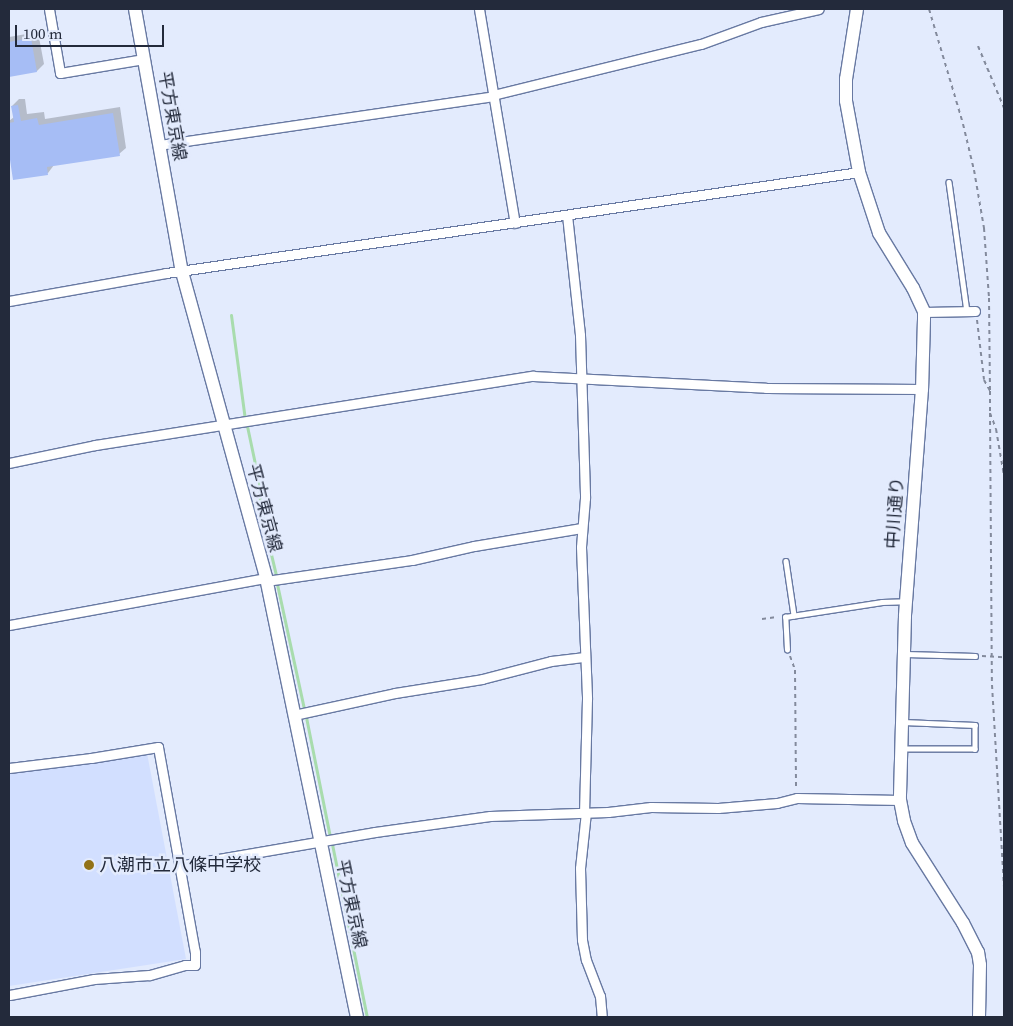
<!DOCTYPE html>
<meta charset="utf-8">
<style>
body{margin:0}
#map{position:relative;width:1013px;height:1026px;overflow:hidden;background:#e3ebfd;font-family:"Source Serif 4","Noto Sans JP",serif}
div>[style]{position:absolute}
[style*='--x']{left:calc(var(--x)*1px);top:calc(var(--y)*1px);width:calc(var(--w)*1px);rotate:calc(var(--a)*1deg)}
.built>*{inset:0;background:#d2dfff}
.shadow>*{inset:0;background:#0003}
.stream>*{height:3px;margin:-1.5px;padding:0 1.5px;transform-origin:1.5px;border-radius:1.5px;background:#a8dcad}
.building>*{inset:0;background:#a6bdf5}
.path>*{height:2px;margin-top:-1px;transform-origin:0;background:repeating-linear-gradient(90deg,#838a9c 0 4px,transparent 0 8px)}
.roads{filter:drop-shadow(1px 0 #6879a2) drop-shadow(-1px 0 #6879a2) drop-shadow(0 1px #6879a2) drop-shadow(0 -1px #6879a2)}
.lane>*{height:4.5px;margin:-2.25px;padding:0 2.25px;transform-origin:2.25px;border-radius:2.25px;background:#fff}
.street>*{height:9px;margin:-4.5px;padding:0 4.5px;transform-origin:4.5px;border-radius:4.5px;background:#fff}
.secondary>*{height:12px;margin:-6px;padding:0 6px;transform-origin:6px;border-radius:6px;background:#fff}
.dots>*{width:14px;height:14px;translate:-50% -50%;box-sizing:border-box;border:2px solid #e3ebfd;border-radius:50%}
span{translate:-50% -50%;white-space:nowrap;text-align:center;line-height:1.15;-webkit-text-stroke:5px #e3ebfd;paint-order:stroke}
.street-label{font-size:18px;color:#232a3b}
.poi-label{font-size:18px;color:#232a3b}
.left{translate:0 -50%;text-align:left}
.frame{position:absolute;inset:0;border:10px solid #232a3b;pointer-events:none}
.scale{position:absolute;left:15px;top:25px;width:149px;height:22px;box-sizing:border-box;border:2px solid #232a3b;border-top:0;padding-left:6px;font-size:15px;line-height:18px;white-space:nowrap;color:#232a3b;-webkit-text-stroke:4px #e3ebfd;paint-order:stroke}
</style>
<div id="map">
<div class="built">
<i style="clip-path:polygon(147px 753px,186px 959px,9px 986px,9px 771px)"></i>
</div>
<div class="shadow">
<i style="clip-path:polygon(38px 32px,44px 64px,37px 71px,9px 76px,9px 37px)"></i>
<i style="clip-path:polygon(19px 99px,25px 99px,27px 114px,44px 112px,45px 119px,120px 107px,126px 148px,119px 154px,54px 165px,48px 173px,14px 179px,9px 145px,9px 121px,14px 117px,12px 106px)"></i>
</div>
<div class="stream">
<i style="--x:231;--y:315;--w:106;--a:82.4"></i>
<i style="--x:247;--y:426;--w:58;--a:78.1"></i>
<i style="--x:259;--y:483;--w:25;--a:88"></i>
<i style="--x:260;--y:508;--w:69;--a:76.6"></i>
<i style="--x:277;--y:584;--w:128;--a:77.8"></i>
<i style="--x:306;--y:717;--w:122;--a:78.7"></i>
<i style="--x:332;--y:844;--w:177;--a:78.6"></i>
</div>
<div class="building">
<i style="clip-path:polygon(31px 38px,37px 72px,9px 77px,9px 42px)"></i>
<i style="clip-path:polygon(18px 105px,21px 121px,37px 118px,39px 125px,113px 113px,120px 156px,47px 167px,48px 175px,13px 180px,9px 153px,9px 123px,14px 122px,11px 106px)"></i>
</div>
<div class="path">
<i style="--x:929;--y:9;--w:120;--a:73.5"></i>
<i style="--x:963;--y:124;--w:47;--a:76.6"></i>
<i style="--x:974;--y:170;--w:59;--a:80.2"></i>
<i style="--x:984;--y:228;--w:70;--a:85.9"></i>
<i style="--x:989;--y:298;--w:93;--a:89.4"></i>
<i style="--x:978;--y:46;--w:67;--a:67.2"></i>
<i style="--x:977;--y:320;--w:60;--a:83.3"></i>
<i style="--x:984;--y:380;--w:13;--a:61"></i>
<i style="--x:990;--y:391;--w:22;--a:90"></i>
<i style="--x:990;--y:413;--w:17;--a:69"></i>
<i style="--x:996;--y:429;--w:48;--a:80.3"></i>
<i style="--x:990;--y:413;--w:272;--a:89.6"></i>
<i style="--x:992;--y:685;--w:203;--a:86.6"></i>
<i style="--x:762;--y:619;--w:15;--a:-8"></i>
<i style="--x:790;--y:656;--w:15;--a:70"></i>
<i style="--x:795;--y:670;--w:120;--a:89.5"></i>
<i style="--x:982;--y:656;--w:22;--a:3"></i>
</div>
<div class="roads">
<div class="lane">
<i style="--x:949;--y:182;--w:130;--a:82.1"></i>
<i style="--x:786;--y:561;--w:55;--a:81.6"></i>
<i style="--x:787;--y:650;--w:33;--a:-93"></i>
<i style="--x:785;--y:617;--w:98;--a:-8.8"></i>
<i style="--x:882;--y:602;--w:24;--a:-2"></i>
<i style="--x:906;--y:654;--w:69;--a:1.7"></i>
<i style="--x:903;--y:722;--w:72;--a:2.4"></i>
<i style="--x:975;--y:725;--w:24;--a:90"></i>
<i style="--x:975;--y:749;--w:71;--a:180"></i>
</div>
<div class="street">
<i style="--x:49;--y:9;--w:65;--a:80.2"></i>
<i style="--x:60;--y:73;--w:85;--a:-9.5"></i>
<i style="--x:479;--y:9;--w:217;--a:80.5"></i>
<i style="--x:493;--y:95;--w:214;--a:-13.8"></i>
<i style="--x:701;--y:44;--w:64;--a:-20.1"></i>
<i style="--x:761;--y:22;--w:59;--a:-12.6"></i>
<i style="--x:159;--y:145;--w:339;--a:-8.3"></i>
<i style="--x:567;--y:215;--w:121;--a:83.8"></i>
<i style="--x:580;--y:335;--w:163;--a:88.2"></i>
<i style="--x:585;--y:498;--w:49;--a:94.7"></i>
<i style="--x:581;--y:547;--w:152;--a:87.7"></i>
<i style="--x:587;--y:699;--w:113;--a:91.5"></i>
<i style="--x:9;--y:301;--w:159;--a:-10.1"></i>
<i style="--x:166;--y:273;--w:700;--a:-8.29"></i>
<i style="--x:924;--y:312;--w:51;--a:-1.1"></i>
<i style="--x:9;--y:463;--w:88;--a:-11.8"></i>
<i style="--x:95;--y:445;--w:443;--a:-9"></i>
<i style="--x:533;--y:376;--w:233;--a:2.9"></i>
<i style="--x:766;--y:388;--w:156;--a:0.4"></i>
<i style="--x:266;--y:581;--w:148;--a:-8.2"></i>
<i style="--x:412;--y:560;--w:64;--a:-12.7"></i>
<i style="--x:474;--y:546;--w:109;--a:-9.5"></i>
<i style="--x:9;--y:625;--w:261;--a:-10.4"></i>
<i style="--x:294;--y:715;--w:103;--a:-12.3"></i>
<i style="--x:395;--y:693;--w:88;--a:-9.1"></i>
<i style="--x:482;--y:679;--w:71;--a:-14.6"></i>
<i style="--x:551;--y:661;--w:34;--a:-7"></i>
<i style="--x:9;--y:768;--w:83;--a:-7"></i>
<i style="--x:91;--y:758;--w:68;--a:-9.3"></i>
<i style="--x:158;--y:747;--w:208;--a:79.8"></i>
<i style="--x:195;--y:952;--w:13;--a:90"></i>
<i style="--x:195;--y:965;--w:10;--a:180"></i>
<i style="--x:185;--y:965;--w:37;--a:164"></i>
<i style="--x:149;--y:975;--w:55;--a:175.8"></i>
<i style="--x:94;--y:979;--w:86;--a:169.3"></i>
<i style="--x:586;--y:812;--w:56;--a:96.1"></i>
<i style="--x:580;--y:868;--w:72;--a:88.4"></i>
<i style="--x:582;--y:940;--w:20;--a:79"></i>
<i style="--x:586;--y:960;--w:39;--a:69"></i>
<i style="--x:600;--y:996;--w:21;--a:85"></i>
<i style="--x:178;--y:866;--w:200;--a:-9.8"></i>
<i style="--x:375;--y:832;--w:116;--a:-7.9"></i>
<i style="--x:490;--y:816;--w:118;--a:-1.9"></i>
<i style="--x:608;--y:812;--w:43;--a:-6.6"></i>
<i style="--x:651;--y:807;--w:67;--a:0.9"></i>
<i style="--x:718;--y:808;--w:59;--a:-4.8"></i>
<i style="--x:777;--y:803;--w:21;--a:-14"></i>
<i style="--x:797;--y:798;--w:103;--a:1.1"></i>
</div>
<div class="secondary">
<i style="--x:135;--y:9;--w:267;--a:79.9"></i>
<i style="--x:182;--y:272;--w:317;--a:74.6"></i>
<i style="--x:266;--y:578;--w:448;--a:78.3"></i>
<i style="--x:857;--y:9;--w:71;--a:98.9"></i>
<i style="--x:846;--y:79;--w:22;--a:90"></i>
<i style="--x:846;--y:101;--w:72;--a:79.6"></i>
<i style="--x:859;--y:172;--w:64;--a:71.8"></i>
<i style="--x:879;--y:233;--w:65;--a:58.3"></i>
<i style="--x:913;--y:288;--w:26;--a:65"></i>
<i style="--x:924;--y:312;--w:7;--a:90"></i>
<i style="--x:924;--y:319;--w:70;--a:91.6"></i>
<i style="--x:922;--y:389;--w:228;--a:94.3"></i>
<i style="--x:905;--y:616;--w:184;--a:91.6"></i>
<i style="--x:900;--y:800;--w:21;--a:79"></i>
<i style="--x:904;--y:821;--w:23;--a:70"></i>
<i style="--x:912;--y:843;--w:95;--a:57.5"></i>
<i style="--x:963;--y:923;--w:33;--a:63"></i>
<i style="--x:978;--y:952;--w:13;--a:81"></i>
<i style="--x:980;--y:965;--w:52;--a:91.1"></i>
</div>
</div>
<div class="dots">
<i style="left:89px;top:865px;background:#927218"></i>
</div>
<div class="street-label">
<span style="left:172px;top:116px;rotate:80deg">平方東京線</span>
<span style="left:264px;top:508px;rotate:75deg">平方東京線</span>
<span style="left:895px;top:513px;rotate:-86deg">中川通り</span>
<span style="left:351px;top:904px;rotate:78deg">平方東京線</span>
</div>
<div class="poi-label">
<span class="left" style="left:99px;top:865px">八潮市立八條中学校</span>
</div>
<div class="frame"></div>
<div class="scale">100 m</div>
</div>
